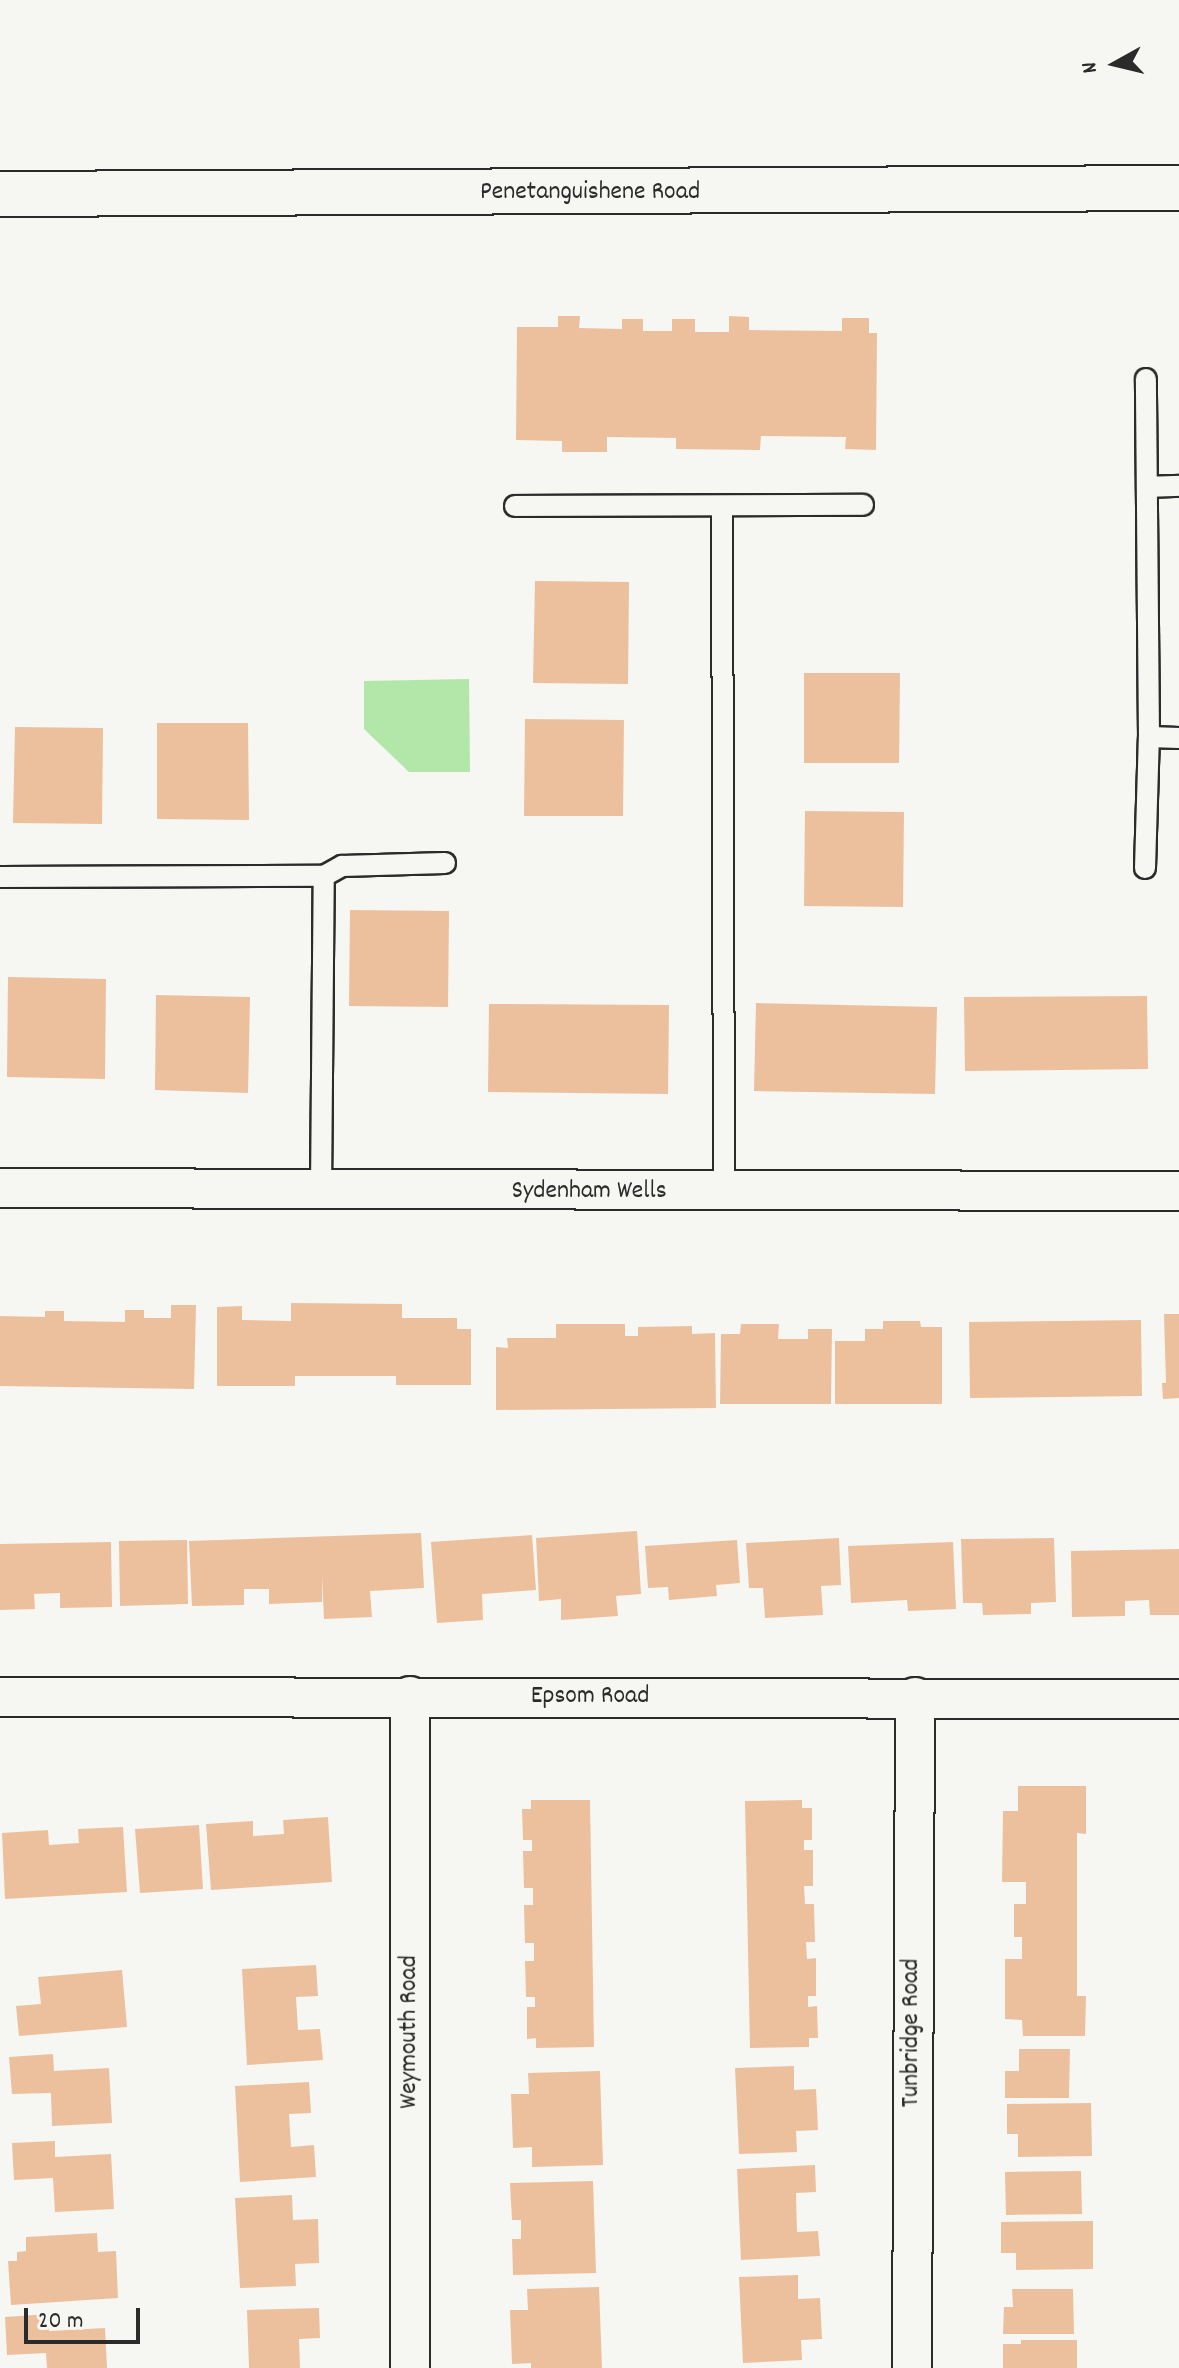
<!DOCTYPE html>
<style>
body{margin:0}
#map{position:relative;width:1179px;height:2368px;overflow:hidden;background:#f6f6f2;font-family:Dekko,sans-serif}
div>[style]{position:absolute}
[style*='--x']{left:calc(var(--x)*1px);top:calc(var(--y)*1px);width:calc(var(--w)*1px);rotate:calc(var(--a)*1deg)}
.green>*{inset:0;background:#b2e7a9}
.building>*{inset:0;background:#edc09d}
.roads{filter:drop-shadow(2px 0 #2b2b2b) drop-shadow(-2px 0 #2b2b2b) drop-shadow(0 2px #2b2b2b) drop-shadow(0 -2px #2b2b2b)}
.lane>*{height:20px;margin:-10px;padding:0 10px;transform-origin:10px;border-radius:10px;background:#f6f6f2}
.street>*{height:38px;margin:-19px;padding:0 19px;transform-origin:19px;border-radius:19px;background:#f6f6f2}
.secondary>*{height:44px;margin:-22px;padding:0 22px;transform-origin:22px;border-radius:22px;background:#f6f6f2}
span{translate:-50% -50%;white-space:nowrap;text-align:center;line-height:1.15;-webkit-text-stroke:8px #f6f6f2;paint-order:stroke}
.street-label{font-size:26px;color:#2b2b2b}
.north{position:absolute;left:1075px;top:24px;width:80px;height:80px;-webkit-text-stroke:6px #f6f6f2;paint-order:stroke;rotate:262deg;font-size:22px;font-weight:700;line-height:32px;text-align:center;color:#2b2b2b}
.north::after{content:'';display:block;margin:auto;width:28px;height:36px;background:#2b2b2b;clip-path:polygon(50% 0,100% 100%,50% 72%,0 100%)}
.scale{position:absolute;left:24px;top:2308px;width:116px;height:36px;box-sizing:border-box;border:4px solid #2b2b2b;border-top:0;padding-left:10px;font-size:24px;line-height:28px;white-space:nowrap;color:#2b2b2b;-webkit-text-stroke:6px #f6f6f2;paint-order:stroke}
</style>
<div id="map">
<div class="green">
<i style="clip-path:polygon(469px 679px,470px 772px,409px 772px,364px 729px,364px 681px)"></i>
</div>
<div class="building">
<i style="clip-path:polygon(558px 316px,580px 316px,579px 328px,622px 329px,622px 319px,643px 319px,643px 331px,672px 331px,672px 319px,695px 319px,695px 332px,729px 332px,729px 316px,749px 317px,749px 330px,842px 331px,842px 318px,869px 318px,869px 333px,877px 333px,876px 450px,845px 449px,846px 437px,761px 436px,760px 450px,676px 449px,676px 438px,607px 437px,607px 452px,562px 452px,562px 441px,516px 440px,517px 327px,558px 327px)"></i>
<i style="clip-path:polygon(535px 581px,629px 582px,628px 684px,533px 683px)"></i>
<i style="clip-path:polygon(804px 673px,900px 673px,899px 763px,804px 763px)"></i>
<i style="clip-path:polygon(525px 719px,624px 720px,623px 816px,524px 816px)"></i>
<i style="clip-path:polygon(157px 723px,248px 723px,249px 820px,157px 819px)"></i>
<i style="clip-path:polygon(15px 727px,103px 728px,102px 824px,13px 823px)"></i>
<i style="clip-path:polygon(805px 811px,904px 812px,903px 907px,804px 906px)"></i>
<i style="clip-path:polygon(350px 910px,449px 911px,448px 1007px,349px 1006px)"></i>
<i style="clip-path:polygon(8px 977px,106px 979px,105px 1079px,7px 1077px)"></i>
<i style="clip-path:polygon(156px 995px,250px 997px,248px 1093px,155px 1090px)"></i>
<i style="clip-path:polygon(1147px 996px,1148px 1069px,965px 1071px,964px 997px)"></i>
<i style="clip-path:polygon(756px 1003px,937px 1007px,935px 1094px,754px 1091px)"></i>
<i style="clip-path:polygon(489px 1004px,669px 1005px,668px 1094px,488px 1092px)"></i>
<i style="clip-path:polygon(291px 1303px,402px 1304px,402px 1318px,457px 1318px,457px 1329px,471px 1329px,471px 1385px,396px 1385px,396px 1376px,295px 1376px,295px 1386px,217px 1386px,217px 1307px,242px 1306px,242px 1320px,291px 1321px)"></i>
<i style="clip-path:polygon(171px 1305px,196px 1305px,194px 1389px,0 1386px,0 1316px,45px 1317px,45px 1311px,64px 1311px,64px 1321px,125px 1322px,125px 1310px,144px 1310px,144px 1318px,171px 1318px)"></i>
<i style="clip-path:polygon(1164px 1314px,1179px 1314px,1179px 1398px,1163px 1399px,1162px 1383px,1166px 1383px)"></i>
<i style="clip-path:polygon(1141px 1320px,1142px 1396px,970px 1398px,969px 1322px)"></i>
<i style="clip-path:polygon(883px 1321px,920px 1321px,921px 1327px,942px 1327px,942px 1404px,835px 1404px,835px 1341px,865px 1341px,865px 1329px,883px 1329px)"></i>
<i style="clip-path:polygon(556px 1324px,625px 1324px,625px 1336px,638px 1336px,638px 1327px,692px 1326px,692px 1334px,715px 1333px,716px 1408px,496px 1410px,496px 1347px,508px 1348px,507px 1338px,556px 1338px)"></i>
<i style="clip-path:polygon(741px 1324px,779px 1324px,778px 1339px,808px 1339px,808px 1329px,832px 1329px,831px 1404px,720px 1404px,721px 1334px,740px 1334px)"></i>
<i style="clip-path:polygon(637px 1531px,641px 1594px,616px 1596px,618px 1616px,561px 1620px,561px 1599px,539px 1601px,536px 1538px)"></i>
<i style="clip-path:polygon(421px 1533px,424px 1588px,370px 1591px,372px 1617px,324px 1619px,322px 1576px,322px 1602px,269px 1604px,269px 1589px,244px 1589px,244px 1605px,192px 1606px,189px 1541px)"></i>
<i style="clip-path:polygon(532px 1535px,536px 1590px,482px 1594px,483px 1620px,437px 1623px,431px 1542px)"></i>
<i style="clip-path:polygon(839px 1538px,841px 1585px,821px 1586px,823px 1615px,765px 1618px,763px 1588px,749px 1588px,746px 1543px)"></i>
<i style="clip-path:polygon(1054px 1538px,1056px 1602px,1031px 1603px,1031px 1614px,983px 1615px,982px 1603px,963px 1603px,961px 1539px)"></i>
<i style="clip-path:polygon(187px 1540px,188px 1604px,120px 1606px,119px 1541px)"></i>
<i style="clip-path:polygon(737px 1540px,740px 1583px,716px 1585px,717px 1596px,669px 1600px,668px 1587px,648px 1588px,645px 1546px)"></i>
<i style="clip-path:polygon(111px 1542px,112px 1607px,60px 1608px,60px 1593px,34px 1594px,35px 1609px,0 1610px,0 1544px)"></i>
<i style="clip-path:polygon(953px 1542px,956px 1609px,908px 1611px,907px 1600px,851px 1603px,848px 1546px)"></i>
<i style="clip-path:polygon(1179px 1549px,1179px 1615px,1150px 1615px,1149px 1600px,1125px 1601px,1125px 1616px,1072px 1617px,1071px 1551px)"></i>
<i style="clip-path:polygon(1018px 1786px,1086px 1786px,1086px 1834px,1077px 1833px,1077px 1996px,1086px 1996px,1085px 2036px,1023px 2036px,1022px 2020px,1005px 2019px,1005px 1959px,1022px 1959px,1022px 1937px,1014px 1937px,1014px 1904px,1026px 1904px,1026px 1882px,1002px 1882px,1003px 1811px,1018px 1811px)"></i>
<i style="clip-path:polygon(531px 1800px,590px 1800px,594px 2047px,536px 2048px,536px 2038px,527px 2039px,527px 2007px,535px 2007px,535px 1997px,526px 1997px,525px 1961px,534px 1961px,534px 1943px,525px 1943px,524px 1905px,533px 1905px,533px 1888px,524px 1888px,523px 1851px,532px 1851px,532px 1840px,523px 1840px,522px 1809px,531px 1809px)"></i>
<i style="clip-path:polygon(802px 1800px,802px 1808px,812px 1808px,812px 1840px,804px 1840px,804px 1850px,813px 1850px,813px 1886px,804px 1886px,805px 1904px,814px 1904px,815px 1942px,806px 1942px,807px 1959px,816px 1958px,816px 1996px,808px 1996px,808px 2007px,817px 2006px,818px 2038px,809px 2038px,809px 2047px,750px 2048px,745px 1801px)"></i>
<i style="clip-path:polygon(328px 1817px,332px 1882px,211px 1890px,206px 1824px,253px 1821px,253px 1836px,284px 1834px,283px 1820px)"></i>
<i style="clip-path:polygon(199px 1825px,203px 1889px,140px 1893px,135px 1829px)"></i>
<i style="clip-path:polygon(123px 1827px,127px 1892px,5px 1899px,2px 1833px,48px 1830px,49px 1845px,79px 1843px,78px 1829px)"></i>
<i style="clip-path:polygon(316px 1965px,318px 1996px,296px 1997px,298px 2030px,320px 2029px,323px 2060px,247px 2065px,242px 1969px)"></i>
<i style="clip-path:polygon(122px 1970px,127px 2027px,19px 2036px,16px 2006px,41px 2004px,38px 1977px)"></i>
<i style="clip-path:polygon(1019px 2049px,1070px 2049px,1069px 2098px,1005px 2098px,1005px 2071px,1019px 2071px)"></i>
<i style="clip-path:polygon(53px 2054px,54px 2071px,109px 2068px,112px 2123px,52px 2126px,51px 2093px,12px 2094px,9px 2057px)"></i>
<i style="clip-path:polygon(794px 2066px,794px 2090px,816px 2089px,818px 2130px,796px 2131px,797px 2152px,739px 2154px,735px 2068px)"></i>
<i style="clip-path:polygon(600px 2071px,603px 2165px,532px 2167px,532px 2147px,513px 2148px,511px 2094px,529px 2094px,528px 2073px)"></i>
<i style="clip-path:polygon(309px 2082px,311px 2113px,289px 2114px,291px 2147px,314px 2145px,316px 2177px,240px 2182px,235px 2086px)"></i>
<i style="clip-path:polygon(1091px 2103px,1092px 2156px,1018px 2157px,1018px 2134px,1007px 2134px,1007px 2104px)"></i>
<i style="clip-path:polygon(55px 2141px,55px 2157px,111px 2154px,114px 2209px,55px 2212px,53px 2178px,14px 2180px,12px 2143px)"></i>
<i style="clip-path:polygon(815px 2165px,816px 2192px,796px 2193px,797px 2232px,818px 2231px,820px 2256px,741px 2260px,737px 2169px)"></i>
<i style="clip-path:polygon(1081px 2171px,1082px 2214px,1006px 2215px,1005px 2172px)"></i>
<i style="clip-path:polygon(593px 2181px,596px 2273px,513px 2275px,512px 2239px,521px 2239px,521px 2220px,512px 2220px,510px 2183px)"></i>
<i style="clip-path:polygon(292px 2195px,293px 2220px,318px 2219px,319px 2263px,295px 2264px,296px 2286px,240px 2288px,235px 2198px)"></i>
<i style="clip-path:polygon(1093px 2221px,1093px 2269px,1016px 2270px,1016px 2253px,1001px 2253px,1001px 2222px)"></i>
<i style="clip-path:polygon(97px 2233px,98px 2252px,116px 2251px,118px 2298px,11px 2305px,8px 2261px,17px 2261px,17px 2252px,26px 2251px,26px 2237px)"></i>
<i style="clip-path:polygon(798px 2275px,798px 2299px,820px 2298px,822px 2339px,801px 2340px,802px 2360px,743px 2363px,739px 2277px)"></i>
<i style="clip-path:polygon(599px 2287px,602px 2368px,531px 2368px,531px 2363px,512px 2364px,510px 2310px,528px 2310px,527px 2289px)"></i>
<i style="clip-path:polygon(1012px 2289px,1073px 2289px,1074px 2334px,1003px 2334px,1004px 2307px,1013px 2307px)"></i>
<i style="clip-path:polygon(319px 2308px,320px 2338px,299px 2339px,300px 2368px,249px 2368px,247px 2310px)"></i>
<i style="clip-path:polygon(48px 2314px,49px 2331px,105px 2328px,107px 2368px,47px 2368px,46px 2353px,7px 2355px,5px 2317px)"></i>
<i style="clip-path:polygon(1021px 2340px,1077px 2340px,1077px 2368px,1003px 2368px,1003px 2344px,1021px 2344px)"></i>
</div>
<div class="roads">
<div class="lane">
<i style="--x:1147;--y:487;--w:32;--a:-2"></i>
<i style="--x:515;--y:506;--w:348;--a:-0.2"></i>
<i style="--x:722;--y:506;--w:686;--a:89.83"></i>
<i style="--x:1149;--y:737;--w:30;--a:2"></i>
<i style="--x:1145;--y:868;--w:131;--a:-88.3"></i>
<i style="--x:1149;--y:737;--w:358;--a:-90.5"></i>
<i style="--x:0;--y:877;--w:324;--a:-0.2"></i>
<i style="--x:324;--y:876;--w:21;--a:-29"></i>
<i style="--x:342;--y:866;--w:103;--a:-1.7"></i>
<i style="--x:321;--y:1191;--w:315;--a:-89.5"></i>
</div>
<div class="street">
<i style="--x:0;--y:1188;--w:1179;--a:0.15"></i>
<i style="--x:0;--y:1697;--w:1179;--a:0.1"></i>
<i style="--x:410;--y:2368;--w:672;--a:-90"></i>
<i style="--x:912;--y:2368;--w:671;--a:-89.74"></i>
</div>
<div class="secondary">
<i style="--x:0;--y:194;--w:1179;--a:-0.29"></i>
</div>
</div>
<div class="street-label">
<span style="left:590px;top:193px">Penetanguishene Road</span>
<span style="left:589px;top:1192px">Sydenham Wells</span>
<span style="left:590px;top:1697px">Epsom Road</span>
<span style="left:410px;top:2032px;rotate:-90deg">Weymouth Road</span>
<span style="left:912px;top:2033px;rotate:-90deg">Tunbridge Road</span>
</div>
<div class="north">N</div>
<div class="scale">20 m</div>
</div>
